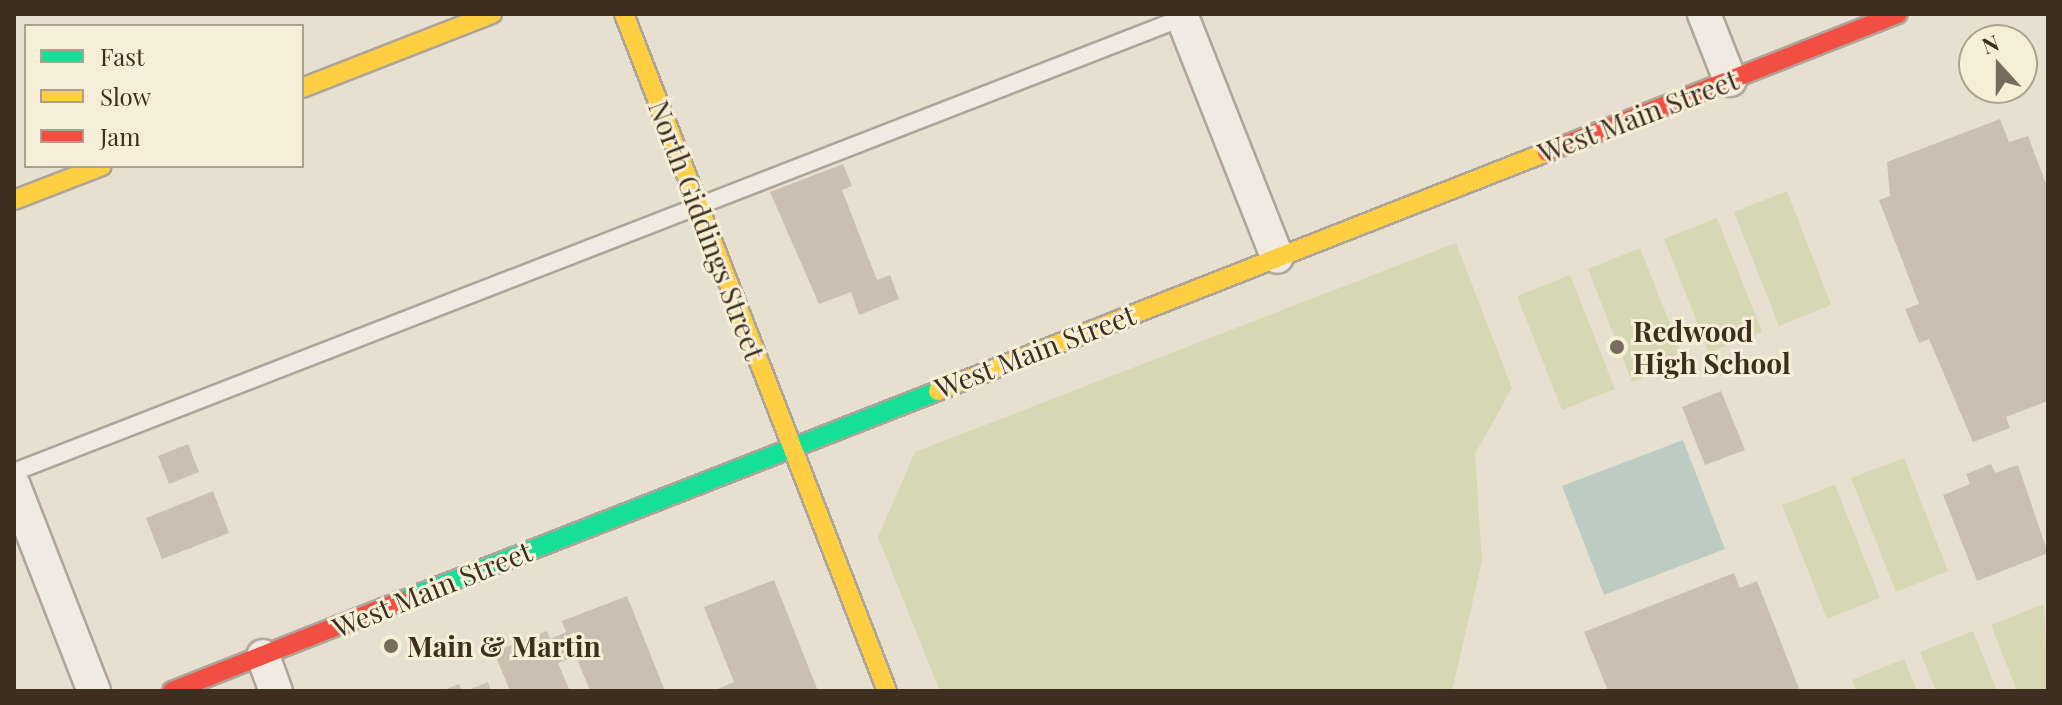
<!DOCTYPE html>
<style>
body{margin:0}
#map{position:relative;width:2062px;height:705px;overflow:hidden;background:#e7e0d1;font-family:"Playfair Display",serif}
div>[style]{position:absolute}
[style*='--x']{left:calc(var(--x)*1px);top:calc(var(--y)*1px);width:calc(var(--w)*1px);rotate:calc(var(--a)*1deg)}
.green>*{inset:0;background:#d6d7b3}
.water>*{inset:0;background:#bcccc2}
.building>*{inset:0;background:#cbbfb2}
.roads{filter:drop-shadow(2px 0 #ada599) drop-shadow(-2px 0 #ada599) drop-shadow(0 2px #ada599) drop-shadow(0 -2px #ada599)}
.lane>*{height:16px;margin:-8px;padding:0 8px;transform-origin:8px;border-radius:8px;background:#efebe3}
.street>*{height:32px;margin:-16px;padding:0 16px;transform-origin:16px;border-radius:16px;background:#efebe3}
.fast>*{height:18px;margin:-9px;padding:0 9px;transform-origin:9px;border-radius:9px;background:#16e098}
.slow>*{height:18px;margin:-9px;padding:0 9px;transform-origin:9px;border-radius:9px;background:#ffcf43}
.jam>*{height:18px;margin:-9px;padding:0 9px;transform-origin:9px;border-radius:9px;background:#f24e42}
.dots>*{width:22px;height:22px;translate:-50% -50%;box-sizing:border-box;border:4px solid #f7eed8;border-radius:50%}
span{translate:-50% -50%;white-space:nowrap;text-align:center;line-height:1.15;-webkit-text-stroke:6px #f7eed8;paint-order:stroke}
.street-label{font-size:28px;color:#3d2e20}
.poi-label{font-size:28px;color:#3d2e20;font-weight:700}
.left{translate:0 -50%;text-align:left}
.frame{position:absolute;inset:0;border:16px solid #3d2e20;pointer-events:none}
.legend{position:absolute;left:24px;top:24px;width:280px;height:144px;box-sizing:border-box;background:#f7eed8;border:2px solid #ada18e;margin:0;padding:10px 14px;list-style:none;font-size:24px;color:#3d2e20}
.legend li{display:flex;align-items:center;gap:16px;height:40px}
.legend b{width:40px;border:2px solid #ada18e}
.north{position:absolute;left:1958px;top:24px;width:80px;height:80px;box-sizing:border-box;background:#f7eed8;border:2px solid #ada18e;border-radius:50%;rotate:339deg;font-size:22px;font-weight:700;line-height:32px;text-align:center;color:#3d2e20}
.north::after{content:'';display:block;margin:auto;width:28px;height:36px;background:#786c5e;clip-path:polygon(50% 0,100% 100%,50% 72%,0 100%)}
</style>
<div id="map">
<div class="green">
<i style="clip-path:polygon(1787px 191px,1831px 305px,1779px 326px,1734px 212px)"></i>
<i style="clip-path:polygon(1717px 218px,1762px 332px,1709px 352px,1664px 239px)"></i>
<i style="clip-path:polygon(1456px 243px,1512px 388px,1475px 454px,1482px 561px,1452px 691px,940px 691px,878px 537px,915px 452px)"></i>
<i style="clip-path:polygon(1640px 248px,1685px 362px,1632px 382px,1588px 269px)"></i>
<i style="clip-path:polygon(1570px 275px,1615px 389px,1562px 410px,1517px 296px)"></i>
<i style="clip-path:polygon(1904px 458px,1948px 571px,1896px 592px,1851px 478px)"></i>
<i style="clip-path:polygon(1835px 485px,1880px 598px,1827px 619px,1782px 505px)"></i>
<i style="clip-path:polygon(2044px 604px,2048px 691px,2017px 691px,1991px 625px)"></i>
<i style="clip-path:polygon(1973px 631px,1997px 691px,1936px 691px,1920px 652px)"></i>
<i style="clip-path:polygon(1904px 659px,1917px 691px,1856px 691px,1852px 680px)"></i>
</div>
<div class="water">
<i style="clip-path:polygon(1683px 440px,1725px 549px,1604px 595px,1562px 486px)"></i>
</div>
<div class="building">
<i style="clip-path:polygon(2000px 119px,2009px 142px,2028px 136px,2048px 189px,2048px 401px,2006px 417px,2010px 428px,1973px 442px,1929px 339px,1919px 343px,1905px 309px,1919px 304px,1879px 200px,1890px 196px,1887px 162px)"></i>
<i style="clip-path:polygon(843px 164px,852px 186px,842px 190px,877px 280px,890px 275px,899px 299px,859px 315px,851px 292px,819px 304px,770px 192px)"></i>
<i style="clip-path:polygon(1721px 391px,1745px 450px,1705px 465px,1682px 407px)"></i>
<i style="clip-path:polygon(188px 444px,199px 472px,169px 484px,158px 456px)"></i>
<i style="clip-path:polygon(1991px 464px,1995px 473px,2018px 465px,2048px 553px,1977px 581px,1943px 495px,1970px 484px,1966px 474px)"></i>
<i style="clip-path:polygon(213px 491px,229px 533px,162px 559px,146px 518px)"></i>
<i style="clip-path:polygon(1734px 573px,1740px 588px,1757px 581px,1800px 691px,1608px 691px,1584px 632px)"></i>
<i style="clip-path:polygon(774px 580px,818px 691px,713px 691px,734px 682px,704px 607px)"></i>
<i style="clip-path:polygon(627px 596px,665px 691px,590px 691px,576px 656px,558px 663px,570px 691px,510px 691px,494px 652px,547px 631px,550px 639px,566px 632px,562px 621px)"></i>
<i style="clip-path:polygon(488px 682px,491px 691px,466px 691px)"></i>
<i style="clip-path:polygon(459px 684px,462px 691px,441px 691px)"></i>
</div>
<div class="roads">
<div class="lane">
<i style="--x:14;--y:472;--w:1259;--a:-21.24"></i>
</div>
<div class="street">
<i style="--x:1181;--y:14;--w:261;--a:68.4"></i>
<i style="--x:1704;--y:14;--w:71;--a:68.5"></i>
<i style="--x:14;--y:486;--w:220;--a:68.7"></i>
<i style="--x:263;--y:656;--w:37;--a:70"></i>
</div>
<div class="fast">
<i style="--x:401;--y:601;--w:577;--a:-21.36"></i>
</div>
<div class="slow">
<i style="--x:624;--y:14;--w:726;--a:68.77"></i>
<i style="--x:302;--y:88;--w:204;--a:-21.3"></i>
<i style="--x:14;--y:200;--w:94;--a:-21.1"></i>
<i style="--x:938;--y:391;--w:654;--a:-21.43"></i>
</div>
<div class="jam">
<i style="--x:1547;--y:152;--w:377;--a:-21.5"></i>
<i style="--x:172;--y:691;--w:246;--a:-21.5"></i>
</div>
</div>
<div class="dots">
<i style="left:1617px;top:347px;background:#786c5e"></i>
<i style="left:391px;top:646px;background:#786c5e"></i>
</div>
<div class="street-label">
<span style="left:1638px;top:116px;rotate:-21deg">West Main Street</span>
<span style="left:707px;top:230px;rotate:69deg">North Giddings Street</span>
<span style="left:1035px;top:351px;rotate:-21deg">West Main Street</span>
<span style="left:432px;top:589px;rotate:-22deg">West Main Street</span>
</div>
<div class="poi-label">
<span class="left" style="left:1633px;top:347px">Redwood<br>High School</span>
<span class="left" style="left:407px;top:646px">Main &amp; Martin</span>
</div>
<div class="frame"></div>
<ul class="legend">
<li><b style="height:10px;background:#16e098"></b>Fast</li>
<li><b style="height:10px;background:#ffcf43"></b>Slow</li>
<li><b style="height:10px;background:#f24e42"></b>Jam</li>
</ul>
<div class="north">N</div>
</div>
